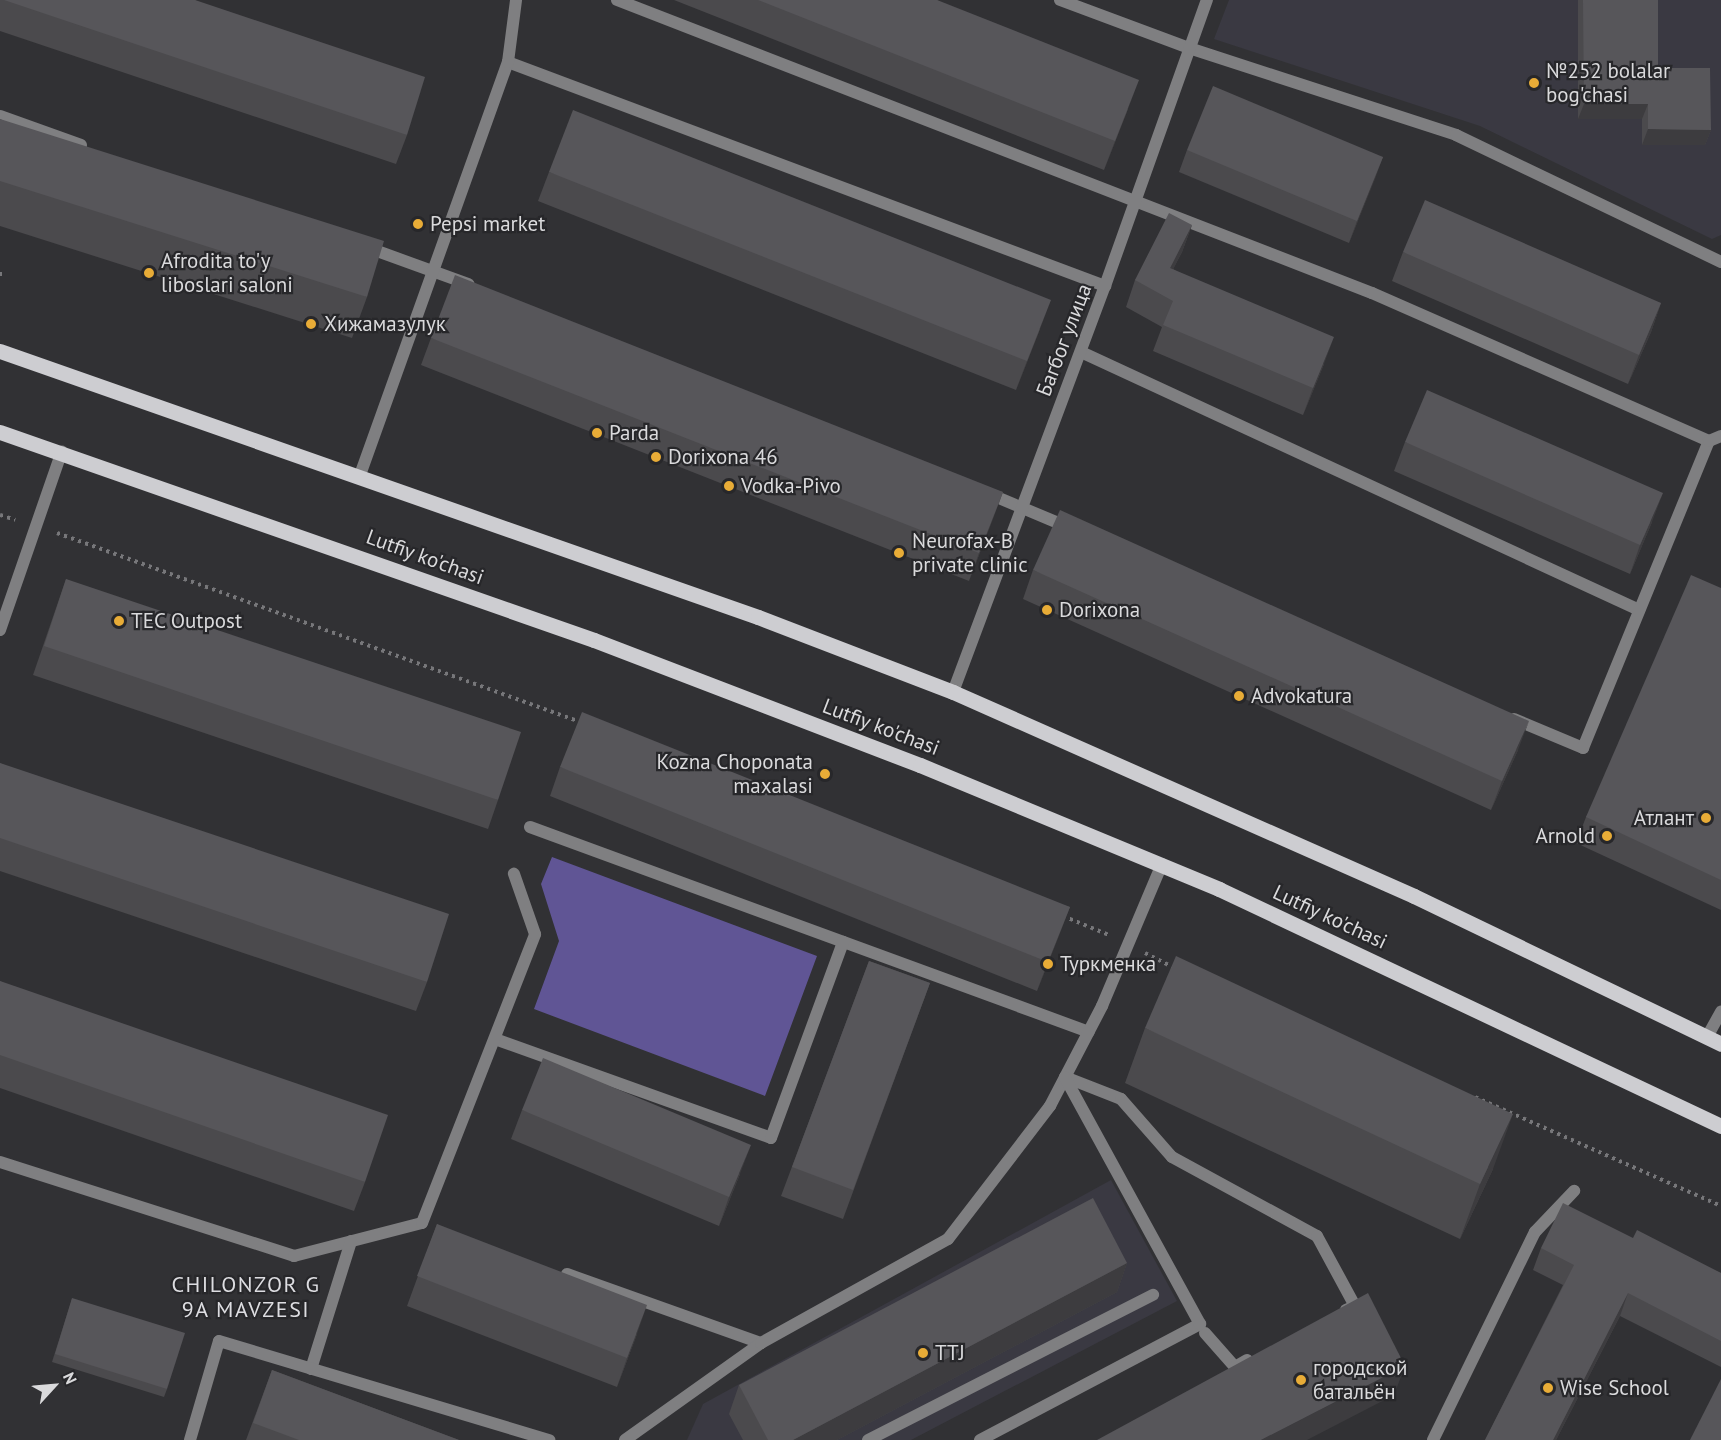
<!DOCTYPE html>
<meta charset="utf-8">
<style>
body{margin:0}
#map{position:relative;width:1721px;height:1440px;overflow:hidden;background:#313134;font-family:"PT Sans",sans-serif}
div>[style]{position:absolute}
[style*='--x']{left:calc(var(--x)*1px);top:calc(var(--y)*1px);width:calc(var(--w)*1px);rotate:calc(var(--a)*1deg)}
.built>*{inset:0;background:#3a3942}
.forest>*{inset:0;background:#605595}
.path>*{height:4px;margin-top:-2px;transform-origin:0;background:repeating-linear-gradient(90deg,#77777a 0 3px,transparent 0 7.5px)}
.lane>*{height:12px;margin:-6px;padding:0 6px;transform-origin:6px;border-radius:6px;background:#7f7f81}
.street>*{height:12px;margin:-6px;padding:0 6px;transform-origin:6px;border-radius:6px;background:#7f7f81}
.primary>*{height:15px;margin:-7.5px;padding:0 7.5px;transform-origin:7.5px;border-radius:7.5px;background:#cdcdd1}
.wall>*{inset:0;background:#4b4a4d}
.shaded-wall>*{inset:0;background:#3d3c3f}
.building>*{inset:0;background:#57565a}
.dots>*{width:16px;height:16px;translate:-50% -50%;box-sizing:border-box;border:3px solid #27272a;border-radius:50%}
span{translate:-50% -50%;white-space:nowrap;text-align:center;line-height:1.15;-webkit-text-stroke:4.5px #27272a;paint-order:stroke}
.poi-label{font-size:21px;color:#dadadc}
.left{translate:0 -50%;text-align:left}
.right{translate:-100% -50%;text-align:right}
.street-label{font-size:21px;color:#dadadc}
.neighbourhood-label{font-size:22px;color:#dddde1;letter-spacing:1.5px}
.north{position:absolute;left:24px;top:1356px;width:60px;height:60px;-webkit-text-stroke:4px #27272a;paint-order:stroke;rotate:64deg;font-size:16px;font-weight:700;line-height:24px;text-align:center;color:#dadadc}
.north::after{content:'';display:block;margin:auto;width:21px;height:27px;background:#dadadc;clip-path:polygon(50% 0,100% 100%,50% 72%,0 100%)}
</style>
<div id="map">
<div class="built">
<i style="clip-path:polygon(1229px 0,1721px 0,1721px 235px,1712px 239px,1480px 126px,1214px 39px)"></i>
<i style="clip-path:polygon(1111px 1180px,1177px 1301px,911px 1440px,687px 1440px,703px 1404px)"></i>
</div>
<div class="forest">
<i style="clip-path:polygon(552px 857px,817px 956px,765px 1096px,534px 1009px,559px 941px,541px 884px)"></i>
</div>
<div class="path">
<i style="--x:0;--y:274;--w:2;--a:0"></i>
<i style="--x:0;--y:515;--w:16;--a:18"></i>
<i style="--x:57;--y:533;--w:559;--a:19.86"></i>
<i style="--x:1063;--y:916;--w:50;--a:22.4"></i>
<i style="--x:1145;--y:953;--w:35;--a:27"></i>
<i style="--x:1475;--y:1097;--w:269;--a:23.9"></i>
</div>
<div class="lane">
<i style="--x:617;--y:0;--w:810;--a:21.21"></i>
<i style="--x:1372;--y:293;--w:368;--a:23.7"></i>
<i style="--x:1060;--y:0;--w:138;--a:20.4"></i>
<i style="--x:1189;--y:48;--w:281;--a:18"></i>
<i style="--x:1456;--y:135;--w:294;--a:25.6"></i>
<i style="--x:508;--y:62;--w:638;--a:20.57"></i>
<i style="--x:0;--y:116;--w:86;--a:19.7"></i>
<i style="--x:366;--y:247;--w:109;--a:19.9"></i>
<i style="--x:1081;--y:352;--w:615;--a:24.81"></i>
<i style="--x:360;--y:475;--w:439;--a:-70.3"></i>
<i style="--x:508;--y:62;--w:63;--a:-82.6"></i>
<i style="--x:987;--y:493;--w:88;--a:22.8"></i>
<i style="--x:0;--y:630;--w:189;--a:-70.9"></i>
<i style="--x:953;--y:692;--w:434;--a:-69.5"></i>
<i style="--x:1105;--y:286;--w:304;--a:-70.4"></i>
<i style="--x:1514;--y:719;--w:75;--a:22.8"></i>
<i style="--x:1583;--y:748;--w:332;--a:-67.7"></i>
<i style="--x:1709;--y:441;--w:13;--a:-23"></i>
<i style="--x:530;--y:827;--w:595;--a:20.14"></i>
<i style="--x:495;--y:1039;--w:293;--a:19.7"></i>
<i style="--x:771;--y:1138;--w:209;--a:-69.8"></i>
<i style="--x:1065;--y:1077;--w:60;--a:21.4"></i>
<i style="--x:1121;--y:1099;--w:77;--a:48.7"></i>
<i style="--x:1172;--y:1157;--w:165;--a:28.6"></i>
<i style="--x:1317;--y:1236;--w:80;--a:61.5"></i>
<i style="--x:1355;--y:1306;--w:10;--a:156"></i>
<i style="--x:0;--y:1162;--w:309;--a:17.7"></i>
<i style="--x:294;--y:1256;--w:132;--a:-14.5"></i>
<i style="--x:422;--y:1223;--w:310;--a:-68.6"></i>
<i style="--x:535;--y:934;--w:64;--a:-109.3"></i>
<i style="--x:567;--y:1274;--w:206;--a:19.6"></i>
<i style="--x:1205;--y:1333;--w:45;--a:48.6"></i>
<i style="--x:1235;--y:1367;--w:14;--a:-30"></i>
<i style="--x:311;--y:1369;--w:134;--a:-72.6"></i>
<i style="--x:190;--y:1440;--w:103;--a:-73.7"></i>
<i style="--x:219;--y:1341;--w:345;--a:16.7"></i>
<i style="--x:625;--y:1440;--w:167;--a:-35.5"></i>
<i style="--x:761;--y:1343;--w:214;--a:-29.1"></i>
<i style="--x:948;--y:1239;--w:168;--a:-52.5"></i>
<i style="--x:1050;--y:1106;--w:113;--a:-62.5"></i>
<i style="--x:1102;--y:1006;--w:154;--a:-67.1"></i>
<i style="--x:868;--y:1440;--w:320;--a:-27"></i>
<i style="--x:980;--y:1440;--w:249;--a:-27.8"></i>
<i style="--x:1200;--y:1324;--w:281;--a:-118.7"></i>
<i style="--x:1433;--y:1440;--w:232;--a:-63.9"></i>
<i style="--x:1535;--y:1232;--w:57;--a:-46.4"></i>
</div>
<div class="street">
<i style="--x:1707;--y:1037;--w:29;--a:-61"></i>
</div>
<div class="primary">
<i style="--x:0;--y:351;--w:803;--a:19.34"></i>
<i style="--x:758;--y:617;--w:209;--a:21"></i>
<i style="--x:953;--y:692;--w:504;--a:23.87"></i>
<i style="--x:1414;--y:896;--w:341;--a:25.7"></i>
<i style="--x:0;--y:432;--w:629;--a:19.3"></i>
<i style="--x:594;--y:640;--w:349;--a:21"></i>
<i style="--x:920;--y:765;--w:324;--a:22.5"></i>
<i style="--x:1219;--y:889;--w:555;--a:25.27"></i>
</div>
<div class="wall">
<i style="clip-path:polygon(0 0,195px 0,407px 135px,396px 164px,0 31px)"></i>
<i style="clip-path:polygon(674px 0,937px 0,1128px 109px,1104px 170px)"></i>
<i style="clip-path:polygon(1578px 0,1658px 0,1658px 68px,1711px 130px,1705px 145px,1642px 145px,1642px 119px,1578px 119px)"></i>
<i style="clip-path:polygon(0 119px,367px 297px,352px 338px,0 226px)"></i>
<i style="clip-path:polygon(1187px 150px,1383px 157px,1349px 243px,1179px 172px)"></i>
<i style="clip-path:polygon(549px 172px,1040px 329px,1016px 390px,538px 201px)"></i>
<i style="clip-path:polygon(1192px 225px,1182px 252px,1173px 269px,1324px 364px,1303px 415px,1153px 351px,1162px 327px,1126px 307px,1135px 280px)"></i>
<i style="clip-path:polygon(1403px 252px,1661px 303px,1651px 332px,1628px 384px,1392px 281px)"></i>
<i style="clip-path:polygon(431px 338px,1003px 492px,969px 581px,421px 365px)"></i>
<i style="clip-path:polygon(1405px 442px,1652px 522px,1630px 574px,1394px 471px)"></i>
<i style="clip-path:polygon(1033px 570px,1518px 750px,1491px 810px,1023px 599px)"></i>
<i style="clip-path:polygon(66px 579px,498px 800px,488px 829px,33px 675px)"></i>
<i style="clip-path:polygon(1721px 588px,1721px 910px,1576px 843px,1586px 817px)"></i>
<i style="clip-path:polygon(0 763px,427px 982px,416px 1011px,0 871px)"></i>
<i style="clip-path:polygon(560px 767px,1070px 907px,1037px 991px,550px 796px)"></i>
<i style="clip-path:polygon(869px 961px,930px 983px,843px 1219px,781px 1196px)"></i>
<i style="clip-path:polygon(0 981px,365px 1182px,354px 1211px,0 1088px)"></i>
<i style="clip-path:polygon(1145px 1028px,1493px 1169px,1460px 1239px,1125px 1083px)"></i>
<i style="clip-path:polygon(522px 1110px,740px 1174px,719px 1226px,511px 1139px)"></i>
<i style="clip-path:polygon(437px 1224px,637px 1334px,617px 1387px,407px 1306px)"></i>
<i style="clip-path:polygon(1633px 1238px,1721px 1273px,1721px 1367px,1620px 1316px,1556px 1440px,1485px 1440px,1563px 1285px,1533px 1270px,1541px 1248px)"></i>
<i style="clip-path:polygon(1127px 1263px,1117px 1292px,837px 1440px,743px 1440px,729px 1414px,739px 1385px)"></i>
<i style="clip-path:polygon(72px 1299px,167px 1389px,164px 1397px,52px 1362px)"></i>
<i style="clip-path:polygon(272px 1370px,459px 1440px,246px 1440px)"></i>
</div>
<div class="shaded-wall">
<i style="clip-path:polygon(1139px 80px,1128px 109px,1104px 170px,1115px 141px)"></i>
<i style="clip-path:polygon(1584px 104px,1648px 104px,1642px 119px,1578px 119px)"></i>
<i style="clip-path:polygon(1648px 129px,1711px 130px,1705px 145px,1642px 145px)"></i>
<i style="clip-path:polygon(1383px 157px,1375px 179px,1349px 243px,1357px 221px)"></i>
<i style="clip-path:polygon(1192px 225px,1182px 252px,1160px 295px,1170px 268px)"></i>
<i style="clip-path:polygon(1051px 300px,1040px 329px,1016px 390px,1027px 361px)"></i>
<i style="clip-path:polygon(1661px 303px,1651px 332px,1628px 384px,1639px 355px)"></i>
<i style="clip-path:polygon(1334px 337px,1324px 364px,1303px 415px,1313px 388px)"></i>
<i style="clip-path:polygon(1003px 492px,993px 519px,969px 581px,979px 553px)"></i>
<i style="clip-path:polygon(1663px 493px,1652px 522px,1630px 574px,1640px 545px)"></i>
<i style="clip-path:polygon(1529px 721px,1518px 750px,1491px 810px,1502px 781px)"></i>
<i style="clip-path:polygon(1070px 907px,1059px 936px,1037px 991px,1048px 962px)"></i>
<i style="clip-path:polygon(1513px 1114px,1493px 1169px,1460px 1239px,1480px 1184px)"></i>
<i style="clip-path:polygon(751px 1145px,740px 1174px,719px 1226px,729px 1197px)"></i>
<i style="clip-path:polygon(1127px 1263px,1117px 1292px,837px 1440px,793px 1440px)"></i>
<i style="clip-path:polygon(1628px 1293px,1620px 1316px,1556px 1440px,1553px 1440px)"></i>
<i style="clip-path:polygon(647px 1305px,637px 1334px,617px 1387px,627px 1358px)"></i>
<i style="clip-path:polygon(1405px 1366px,1394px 1395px,1307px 1440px,1261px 1440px)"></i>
</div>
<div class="building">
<i style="clip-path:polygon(4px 0,195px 0,425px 77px,407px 135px)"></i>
<i style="clip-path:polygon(758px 0,937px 0,1139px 80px,1115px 141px)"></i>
<i style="clip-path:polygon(1583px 0,1658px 0,1658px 68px,1710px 68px,1711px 130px,1648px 129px,1648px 104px,1584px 104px)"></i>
<i style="clip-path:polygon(1213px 86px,1383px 157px,1357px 221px,1187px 150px)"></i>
<i style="clip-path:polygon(573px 110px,1051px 300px,1027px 361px,549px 172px)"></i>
<i style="clip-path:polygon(0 119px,384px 241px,367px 297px,0 181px)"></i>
<i style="clip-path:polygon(1425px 200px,1661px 303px,1639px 355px,1403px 252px)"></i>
<i style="clip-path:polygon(1169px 213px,1192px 225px,1170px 268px,1334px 337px,1313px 388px,1163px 325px,1173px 301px,1135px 280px)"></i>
<i style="clip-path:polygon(455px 275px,1003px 492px,979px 553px,431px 338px)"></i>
<i style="clip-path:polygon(1427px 390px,1663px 493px,1640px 545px,1405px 442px)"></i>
<i style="clip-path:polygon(1060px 510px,1529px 721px,1502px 781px,1033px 570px)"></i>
<i style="clip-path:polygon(1691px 575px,1721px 588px,1721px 880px,1586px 817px)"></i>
<i style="clip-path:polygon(66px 579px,521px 732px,498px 800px,44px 646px)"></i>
<i style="clip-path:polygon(582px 712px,1070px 907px,1048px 962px,560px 767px)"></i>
<i style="clip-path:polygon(0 763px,449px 914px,427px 982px,0 838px)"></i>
<i style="clip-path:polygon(1176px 956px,1513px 1114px,1480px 1184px,1145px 1028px)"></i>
<i style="clip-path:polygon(869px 961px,930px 983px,853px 1190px,792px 1167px)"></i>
<i style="clip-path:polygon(0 981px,388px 1115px,365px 1182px,0 1055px)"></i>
<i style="clip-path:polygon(543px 1058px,751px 1145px,729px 1197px,522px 1110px)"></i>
<i style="clip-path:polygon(1093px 1198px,1127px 1263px,793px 1440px,768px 1440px,739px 1385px)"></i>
<i style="clip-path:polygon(1563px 1203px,1633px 1238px,1637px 1230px,1721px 1273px,1721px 1341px,1628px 1293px,1553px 1440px,1485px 1440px,1574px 1265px,1541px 1248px)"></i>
<i style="clip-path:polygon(437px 1224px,647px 1305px,627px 1358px,417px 1276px)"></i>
<i style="clip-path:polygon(1368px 1293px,1405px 1366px,1261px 1440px,1097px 1440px)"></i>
<i style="clip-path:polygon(72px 1298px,185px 1333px,167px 1389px,55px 1354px)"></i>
<i style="clip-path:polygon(272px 1370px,459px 1440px,299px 1440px,253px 1423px)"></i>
<i style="clip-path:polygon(1721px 1379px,1721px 1440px,1690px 1440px)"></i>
</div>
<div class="dots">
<i style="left:1534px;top:83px;background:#e8ac37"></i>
<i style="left:418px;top:224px;background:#e8ac37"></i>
<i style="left:149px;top:273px;background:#e8ac37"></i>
<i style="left:311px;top:324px;background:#e8ac37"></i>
<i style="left:597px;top:433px;background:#e8ac37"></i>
<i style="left:656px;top:457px;background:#e8ac37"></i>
<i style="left:729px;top:486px;background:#e8ac37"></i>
<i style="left:899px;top:553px;background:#e8ac37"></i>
<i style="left:1047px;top:610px;background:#e8ac37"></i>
<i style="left:119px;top:621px;background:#e8ac37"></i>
<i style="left:1239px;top:696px;background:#e8ac37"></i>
<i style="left:825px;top:774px;background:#e8ac37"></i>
<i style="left:1706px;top:818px;background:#e8ac37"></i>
<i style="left:1607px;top:836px;background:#e8ac37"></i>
<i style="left:1048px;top:964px;background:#e8ac37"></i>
<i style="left:923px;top:1353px;background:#e8ac37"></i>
<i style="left:1301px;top:1380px;background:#e8ac37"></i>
<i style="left:1548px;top:1388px;background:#e8ac37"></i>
</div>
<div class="poi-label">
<span class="left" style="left:1546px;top:83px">№252 bolalar<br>bog'chasi</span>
<span class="left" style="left:430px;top:224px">Pepsi market</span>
<span class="left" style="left:161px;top:273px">Afrodita to'y<br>liboslari saloni</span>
<span class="left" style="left:324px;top:324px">Хижамазулук</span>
<span class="left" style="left:609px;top:433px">Parda</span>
<span class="left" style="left:668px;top:457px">Dorixona 46</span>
<span class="left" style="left:741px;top:486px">Vodka-Pivo</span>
<span class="left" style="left:912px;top:553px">Neurofax-B<br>private clinic</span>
<span class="left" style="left:1059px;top:610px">Dorixona</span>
<span class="left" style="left:131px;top:621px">TEC Outpost</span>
<span class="left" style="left:1251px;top:696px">Advokatura</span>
<span class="right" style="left:813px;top:774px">Kozna Choponata<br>maxalasi</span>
<span class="right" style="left:1694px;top:818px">Атлант</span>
<span class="right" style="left:1595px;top:836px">Arnold</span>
<span class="left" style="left:1060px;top:964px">Туркменка</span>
<span class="left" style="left:935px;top:1353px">TTJ</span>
<span class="left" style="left:1313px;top:1380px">городской<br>батальён</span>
<span class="left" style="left:1560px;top:1388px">Wise School</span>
</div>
<div class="street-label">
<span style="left:1064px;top:340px;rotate:-69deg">Багбог улица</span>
<span style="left:425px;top:557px;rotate:20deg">Lutfiy ko'chasi</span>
<span style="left:881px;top:727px;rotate:21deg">Lutfiy ko'chasi</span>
<span style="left:1330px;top:917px;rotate:25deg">Lutfiy ko'chasi</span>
</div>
<div class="neighbourhood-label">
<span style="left:246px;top:1297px">CHILONZOR G<br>9A MAVZESI</span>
</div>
<div class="north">N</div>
</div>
